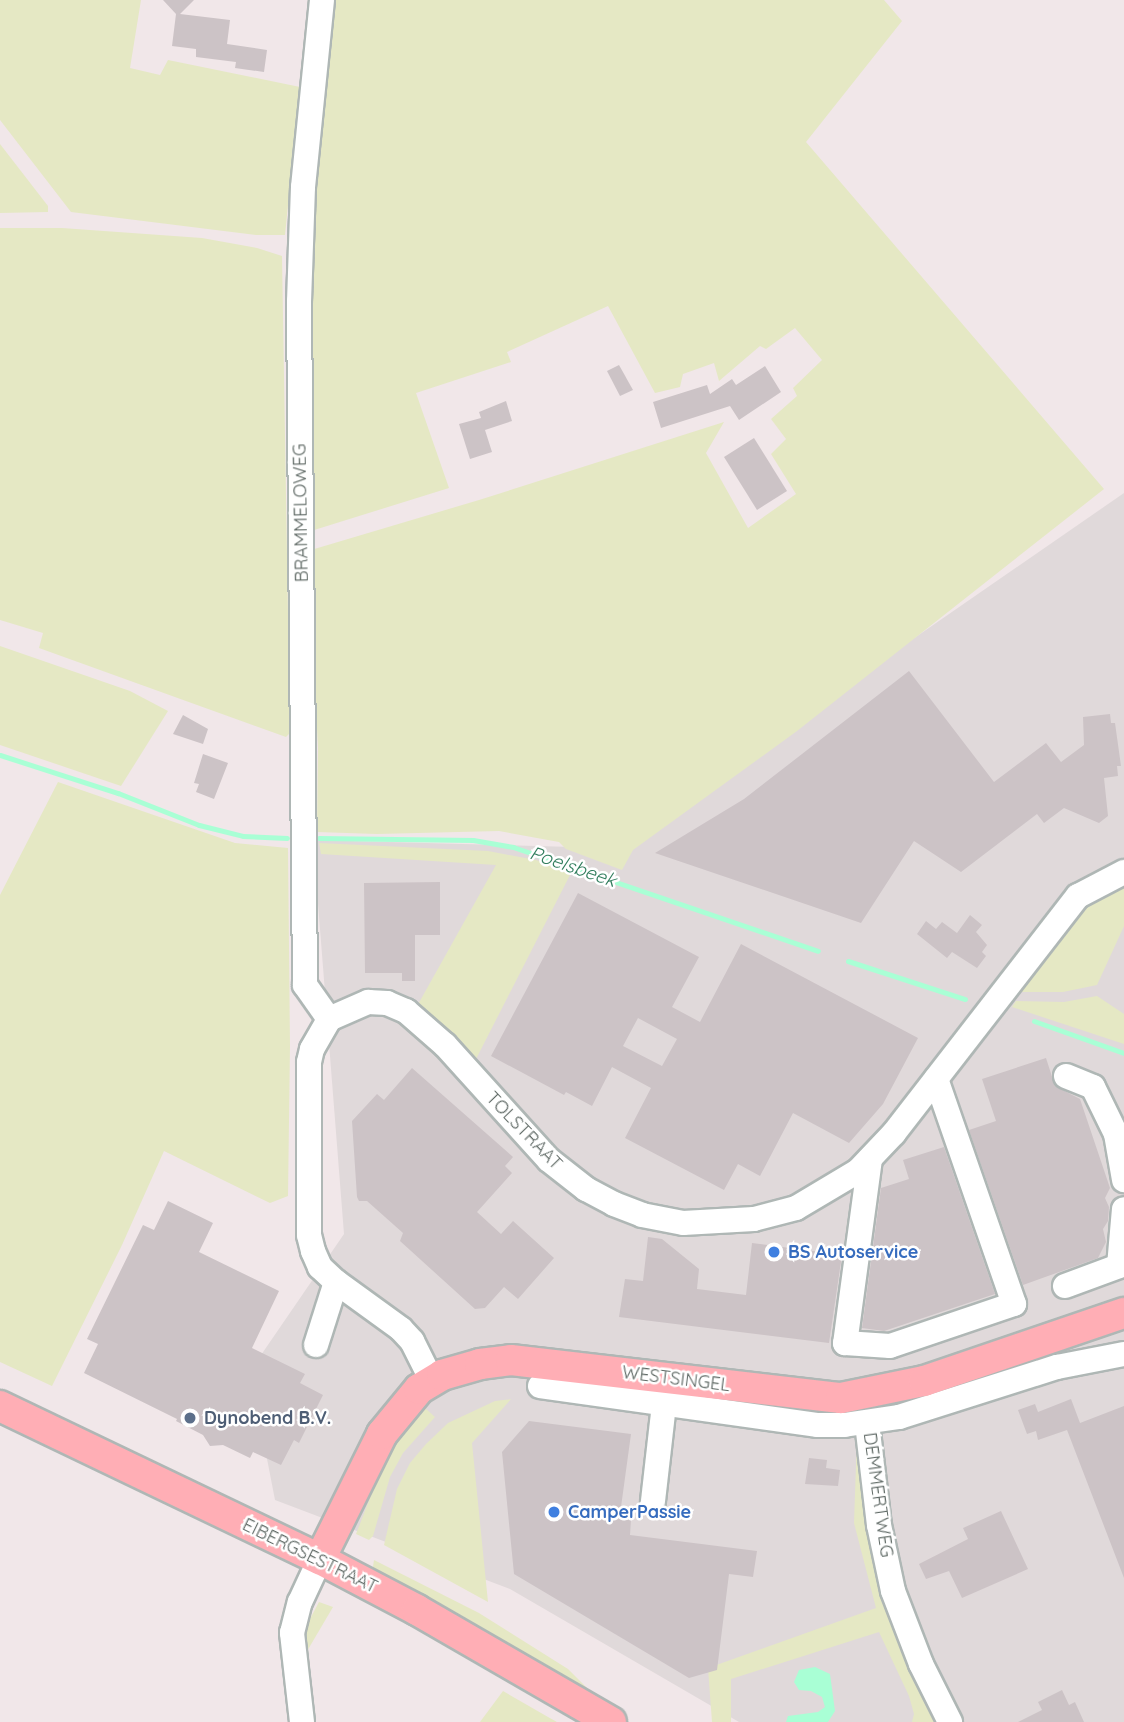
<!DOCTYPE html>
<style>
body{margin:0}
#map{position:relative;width:1124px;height:1722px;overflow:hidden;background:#f1e7e9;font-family:Quicksand,sans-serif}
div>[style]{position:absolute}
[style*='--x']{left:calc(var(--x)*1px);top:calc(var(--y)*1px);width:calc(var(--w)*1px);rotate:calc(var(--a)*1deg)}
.industrial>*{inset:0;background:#e0d9da}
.green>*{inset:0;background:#e5e8c4}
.water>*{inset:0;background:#a9ffd5}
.stream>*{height:5px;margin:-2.5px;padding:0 2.5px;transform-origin:2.5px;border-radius:2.5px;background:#a9ffd5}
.building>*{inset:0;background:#ccc3c6}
.roads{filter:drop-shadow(2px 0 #afb7b5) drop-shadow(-2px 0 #afb7b5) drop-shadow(0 2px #afb7b5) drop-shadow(0 -2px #afb7b5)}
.minor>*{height:24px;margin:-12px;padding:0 12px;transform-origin:12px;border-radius:12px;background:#fff}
.major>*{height:30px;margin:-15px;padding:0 15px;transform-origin:15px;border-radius:15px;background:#ffaeb5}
.dots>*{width:19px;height:19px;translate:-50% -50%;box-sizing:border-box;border:4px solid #fff;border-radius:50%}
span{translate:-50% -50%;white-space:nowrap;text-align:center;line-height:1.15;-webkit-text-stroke:5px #fff;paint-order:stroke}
.street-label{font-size:18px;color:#5e6864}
.shop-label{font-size:18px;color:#366cbe;font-weight:700}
.left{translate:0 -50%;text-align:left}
.service-label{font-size:18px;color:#4e5e75;font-weight:700}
.water-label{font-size:19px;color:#327e5e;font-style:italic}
</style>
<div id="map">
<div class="industrial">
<i style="clip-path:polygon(1124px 493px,1124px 1722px,739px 1722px,510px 1589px,275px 1500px,250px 1371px,344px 1234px,313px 840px,611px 848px)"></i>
</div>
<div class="green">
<i style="clip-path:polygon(0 0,141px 0,130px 68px,160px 75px,168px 60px,300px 87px,285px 235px,256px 235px,71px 212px,0 120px)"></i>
<i style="clip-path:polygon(324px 0,884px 0,902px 21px,806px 142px,1104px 489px,797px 731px,633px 850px,622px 870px,566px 849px,559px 842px,499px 831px,377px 834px,317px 832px,318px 748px,308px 554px,311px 550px,479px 500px,724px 422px,706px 453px,748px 528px,796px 494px,771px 454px,786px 439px,771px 419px,797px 396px,793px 388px,822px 360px,795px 328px,766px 349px,760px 346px,719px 381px,714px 363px,683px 374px,680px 387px,655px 393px,608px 306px,507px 352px,511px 362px,416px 393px,449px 488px,311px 531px,303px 292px)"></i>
<i style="clip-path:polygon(0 144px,48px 206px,48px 212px,0 213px)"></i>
<i style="clip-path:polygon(0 228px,62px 228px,202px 238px,257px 248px,282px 256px,290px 733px,286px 737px,39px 648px,43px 633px,0 620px)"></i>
<i style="clip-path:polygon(0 646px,130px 691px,168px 711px,121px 786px,0 745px)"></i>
<i style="clip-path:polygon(58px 782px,235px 843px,288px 848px,290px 1046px,288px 1196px,270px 1203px,164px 1151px,122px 1245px,52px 1386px,0 1362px,0 895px)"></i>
<i style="clip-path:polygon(319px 843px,488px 851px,536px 860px,571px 873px,474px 1063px,416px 1008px,496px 865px,321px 854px)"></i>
<i style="clip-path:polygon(1124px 884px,1124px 926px,1097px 985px,1063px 992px,1015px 992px,1091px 898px)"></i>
<i style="clip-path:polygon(1097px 996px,1124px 1014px,1124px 1044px,1012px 1007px,1016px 1001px,1064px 1002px)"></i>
<i style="clip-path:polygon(511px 1399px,472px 1443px,488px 1602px,384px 1545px,397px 1489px,410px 1463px,426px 1444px,448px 1423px,495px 1401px)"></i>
<i style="clip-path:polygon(425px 1408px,435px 1417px,403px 1453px,390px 1477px,373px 1536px,369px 1540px,356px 1534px,386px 1457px)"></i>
<i style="clip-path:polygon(857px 1435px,943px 1722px,912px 1722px,914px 1714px,909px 1696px,879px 1632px,731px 1679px,731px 1722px,712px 1722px,708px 1668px,876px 1608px,854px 1523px)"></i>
<i style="clip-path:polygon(374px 1560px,479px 1613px,568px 1669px,598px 1699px,372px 1573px)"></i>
<i style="clip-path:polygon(319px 1602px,333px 1607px,303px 1658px,304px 1630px)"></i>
<i style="clip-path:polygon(503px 1691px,548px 1717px,557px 1722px,480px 1722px)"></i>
</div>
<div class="water">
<i style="clip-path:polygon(815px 1667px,830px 1674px,835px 1711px,828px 1722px,786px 1722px,788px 1716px,818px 1712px,825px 1707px,822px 1697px,811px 1691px,799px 1690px,794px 1682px,799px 1670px)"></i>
</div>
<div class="stream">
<i style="--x:0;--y:755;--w:124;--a:17.9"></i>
<i style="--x:118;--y:793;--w:87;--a:21.6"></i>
<i style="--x:199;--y:825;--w:45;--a:14"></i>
<i style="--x:243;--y:836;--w:44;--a:2.6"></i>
<i style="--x:319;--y:838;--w:154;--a:0.7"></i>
<i style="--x:473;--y:840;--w:41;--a:9.9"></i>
<i style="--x:513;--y:847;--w:322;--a:18.8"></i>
<i style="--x:848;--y:961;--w:123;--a:18"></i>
<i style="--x:1034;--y:1021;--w:96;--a:19.6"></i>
</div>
<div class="building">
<i style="clip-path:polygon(163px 0,194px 0,180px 14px,230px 20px,227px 44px,267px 50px,264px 72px,235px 68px,236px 62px,196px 57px,196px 49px,172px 46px,176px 14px)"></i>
<i style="clip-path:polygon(619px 365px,633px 390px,620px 396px,607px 371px)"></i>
<i style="clip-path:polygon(765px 366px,781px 392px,739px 420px,730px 406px,661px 428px,653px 402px,707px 385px,710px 394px,732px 379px,736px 385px)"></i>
<i style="clip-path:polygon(506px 401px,512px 421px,485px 430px,492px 452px,470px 459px,459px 424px,481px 418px,479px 412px)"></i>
<i style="clip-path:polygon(754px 438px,787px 491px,757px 510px,724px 457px)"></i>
<i style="clip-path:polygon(909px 671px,994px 782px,1046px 743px,1061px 762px,1084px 745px,1083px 717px,1110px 714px,1111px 723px,1115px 723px,1121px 766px,1117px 766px,1118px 776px,1104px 778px,1108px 816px,1099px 823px,1064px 808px,1044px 823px,1037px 814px,961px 872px,914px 841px,861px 923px,655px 853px,744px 799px)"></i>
<i style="clip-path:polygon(183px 715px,208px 729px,203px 744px,173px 734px)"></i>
<i style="clip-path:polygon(203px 754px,228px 763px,214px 799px,196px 792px,199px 784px,194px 783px)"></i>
<i style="clip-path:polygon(440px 882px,440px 935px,415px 935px,415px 981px,402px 981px,402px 973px,365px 973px,364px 883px)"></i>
<i style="clip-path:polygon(evenodd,578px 893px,699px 957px,672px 1007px,700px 1022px,741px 944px,918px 1038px,883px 1104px,849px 1143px,793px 1113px,760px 1176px,738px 1164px,724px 1190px,625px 1138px,651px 1088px,612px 1067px,592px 1106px,566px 1092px,564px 1095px,491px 1056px,578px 893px,638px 1018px,677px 1039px,662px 1066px,623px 1046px,638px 1018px)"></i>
<i style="clip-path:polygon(970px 915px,982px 925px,976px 932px,987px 945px,982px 952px,986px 956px,977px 968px,952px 952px,947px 958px,917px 934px,926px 921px,936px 929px,942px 922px,957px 933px)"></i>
<i style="clip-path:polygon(1046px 1058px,1055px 1086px,1080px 1099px,1110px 1188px,1105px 1198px,1109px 1207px,1108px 1221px,1103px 1229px,1106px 1242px,1098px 1258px,1023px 1285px,969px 1130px,996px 1121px,982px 1079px)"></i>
<i style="clip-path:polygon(412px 1068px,513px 1157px,505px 1166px,512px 1173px,477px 1212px,501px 1234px,513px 1221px,554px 1258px,518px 1299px,504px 1287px,485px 1308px,475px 1309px,400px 1241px,403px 1233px,367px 1201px,359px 1201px,357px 1197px,352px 1121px,377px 1094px,384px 1100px)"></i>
<i style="clip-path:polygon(944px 1147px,995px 1294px,884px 1331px,862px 1328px,881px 1188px,909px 1179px,903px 1160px)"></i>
<i style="clip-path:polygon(168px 1201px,213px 1223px,199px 1252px,279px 1291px,252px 1348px,305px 1374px,300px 1383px,323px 1395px,299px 1443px,294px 1440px,281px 1465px,253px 1452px,250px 1458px,223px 1445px,210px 1446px,203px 1435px,176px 1421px,177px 1419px,84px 1373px,98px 1344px,87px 1339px,143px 1225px,154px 1230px)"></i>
<i style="clip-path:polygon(648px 1237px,662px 1239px,699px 1269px,697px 1289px,746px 1295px,752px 1243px,842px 1255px,829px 1343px,619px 1317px,625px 1279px,643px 1281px)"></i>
<i style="clip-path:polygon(1071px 1399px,1080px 1423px,1124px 1406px,1124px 1578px,1067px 1430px,1038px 1440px,1036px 1431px,1027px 1434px,1018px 1410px,1035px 1404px,1038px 1412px)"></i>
<i style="clip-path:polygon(529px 1421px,631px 1434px,621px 1507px,627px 1508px,631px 1519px,630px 1535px,757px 1551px,753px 1577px,729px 1574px,717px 1670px,689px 1678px,514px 1574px,502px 1452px)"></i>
<i style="clip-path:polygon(809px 1458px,827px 1460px,826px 1468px,840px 1470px,838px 1486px,805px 1484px)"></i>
<i style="clip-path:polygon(1001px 1511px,1028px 1569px,962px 1598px,949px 1571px,926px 1579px,919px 1564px,968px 1539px,963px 1528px)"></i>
<i style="clip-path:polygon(1062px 1690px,1069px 1705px,1075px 1702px,1084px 1722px,1018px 1722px,1042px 1710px,1038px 1702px)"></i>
</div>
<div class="roads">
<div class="minor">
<i style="--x:322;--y:0;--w:188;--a:95.8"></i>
<i style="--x:303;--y:187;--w:115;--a:92"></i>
<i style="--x:299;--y:302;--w:683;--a:89.5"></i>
<i style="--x:305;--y:985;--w:42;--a:54.8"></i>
<i style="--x:1066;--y:1076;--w:29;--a:22"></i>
<i style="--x:1093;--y:1087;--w:52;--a:63.9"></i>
<i style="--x:1116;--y:1134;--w:47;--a:80.1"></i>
<i style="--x:870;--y:1159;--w:186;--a:97.7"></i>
<i style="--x:845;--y:1343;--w:45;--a:3.8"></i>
<i style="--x:890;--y:1346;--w:131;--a:-18.7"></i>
<i style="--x:1014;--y:1304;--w:238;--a:-109.1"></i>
<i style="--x:1065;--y:1286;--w:58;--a:-20.3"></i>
<i style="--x:1119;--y:1266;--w:57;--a:-85"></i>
<i style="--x:316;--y:1345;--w:66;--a:-72.4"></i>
<i style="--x:431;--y:1379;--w:42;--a:-116.6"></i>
<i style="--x:412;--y:1341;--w:16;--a:-133"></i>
<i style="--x:401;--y:1329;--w:80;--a:-144.1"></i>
<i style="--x:336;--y:1282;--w:22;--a:-137"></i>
<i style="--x:320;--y:1267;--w:17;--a:-114"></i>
<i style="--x:313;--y:1251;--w:16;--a:-104"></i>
<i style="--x:309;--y:1235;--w:173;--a:-90"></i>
<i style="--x:309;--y:1062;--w:13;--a:-77"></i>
<i style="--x:312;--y:1049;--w:34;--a:-60"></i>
<i style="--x:329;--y:1019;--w:43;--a:-23.6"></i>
<i style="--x:368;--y:1002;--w:19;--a:3"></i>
<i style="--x:387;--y:1003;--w:21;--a:23"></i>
<i style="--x:406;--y:1011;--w:52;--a:41.1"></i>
<i style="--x:445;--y:1045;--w:155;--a:47.9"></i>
<i style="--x:549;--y:1160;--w:47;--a:38.1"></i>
<i style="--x:586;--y:1189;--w:32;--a:28"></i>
<i style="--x:614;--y:1204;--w:30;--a:21"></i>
<i style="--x:642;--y:1215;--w:42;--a:11"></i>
<i style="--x:683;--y:1223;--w:71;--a:-3.2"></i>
<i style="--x:754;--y:1219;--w:43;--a:-14.7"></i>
<i style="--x:796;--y:1208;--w:72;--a:-30.8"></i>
<i style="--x:858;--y:1171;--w:52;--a:-46.5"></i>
<i style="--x:894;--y:1133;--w:300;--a:-52.2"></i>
<i style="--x:1078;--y:896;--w:52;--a:-27.6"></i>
<i style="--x:540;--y:1386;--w:281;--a:8"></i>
<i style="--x:818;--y:1425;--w:26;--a:0"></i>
<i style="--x:844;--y:1425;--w:56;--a:-8.3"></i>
<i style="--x:899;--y:1417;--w:166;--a:-17.6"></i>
<i style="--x:1057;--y:1367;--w:68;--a:-11"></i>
<i style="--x:867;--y:1423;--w:103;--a:83.3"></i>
<i style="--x:879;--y:1525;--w:67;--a:78"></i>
<i style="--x:893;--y:1591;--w:78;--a:69"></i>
<i style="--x:921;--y:1664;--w:65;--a:63.4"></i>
<i style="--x:653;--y:1501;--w:98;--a:-83.5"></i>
<i style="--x:302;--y:1722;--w:90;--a:-96.4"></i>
<i style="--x:292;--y:1633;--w:32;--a:-76"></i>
<i style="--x:300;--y:1602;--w:47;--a:-65.1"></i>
</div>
<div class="major">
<i style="--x:0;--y:1406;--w:355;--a:25.6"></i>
<i style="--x:320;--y:1559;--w:110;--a:27.7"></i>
<i style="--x:417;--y:1610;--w:224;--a:30"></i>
<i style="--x:320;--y:1559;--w:140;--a:-63.6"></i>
<i style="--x:382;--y:1434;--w:58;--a:-50.6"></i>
<i style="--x:419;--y:1389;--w:27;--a:-31"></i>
<i style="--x:442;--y:1375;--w:40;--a:-16"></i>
<i style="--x:480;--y:1364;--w:31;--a:-7"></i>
<i style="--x:511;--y:1360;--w:332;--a:6.6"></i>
<i style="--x:841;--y:1398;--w:85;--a:-11.6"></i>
<i style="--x:924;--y:1381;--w:211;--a:-18.8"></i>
</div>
</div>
<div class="dots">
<i style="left:774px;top:1252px;background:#3f7fe0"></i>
<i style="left:190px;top:1418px;background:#5c6f8a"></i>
<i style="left:554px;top:1512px;background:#3f7fe0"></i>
</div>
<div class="street-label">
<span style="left:301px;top:513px;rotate:-91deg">BRAMMELOWEG</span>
<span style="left:524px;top:1131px;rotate:46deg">TOLSTRAAT</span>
<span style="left:676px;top:1379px;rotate:7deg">WESTSINGEL</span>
<span style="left:878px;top:1495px;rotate:82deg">DEMMERTWEG</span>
<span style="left:310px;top:1556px;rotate:26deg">EIBERGSESTRAAT</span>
</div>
<div class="shop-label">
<span class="left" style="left:788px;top:1252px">BS Autoservice</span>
<span class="left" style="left:568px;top:1512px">CamperPassie</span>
</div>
<div class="service-label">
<span class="left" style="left:204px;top:1418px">Dynobend B.V.</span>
</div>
<div class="water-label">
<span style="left:573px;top:867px;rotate:19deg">Poelsbeek</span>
</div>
</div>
